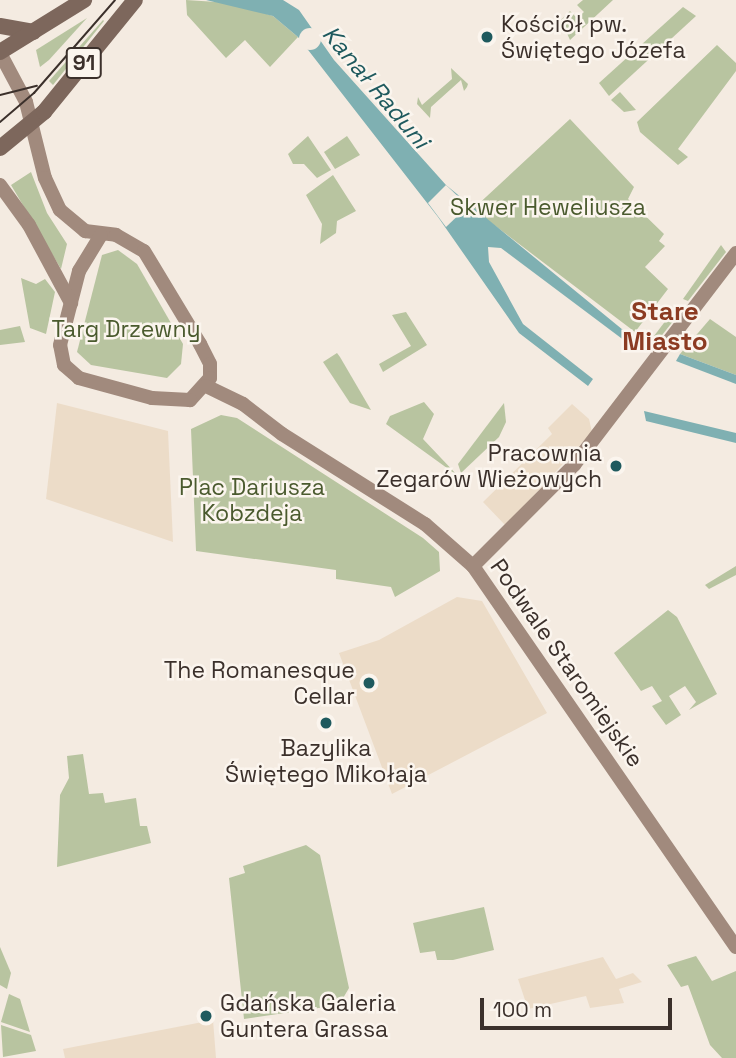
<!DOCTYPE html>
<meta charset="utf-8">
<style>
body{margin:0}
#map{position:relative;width:736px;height:1058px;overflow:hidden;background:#f4ebe1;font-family:"Space Grotesk",sans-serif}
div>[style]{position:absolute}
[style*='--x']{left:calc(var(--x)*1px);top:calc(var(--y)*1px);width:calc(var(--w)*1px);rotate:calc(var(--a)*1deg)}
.green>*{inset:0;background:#b8c4a0}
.plaza>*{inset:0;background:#ecdcc8}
.water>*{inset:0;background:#7fb0b2}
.pier>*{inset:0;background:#f4ebe1}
.round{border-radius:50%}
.secondary>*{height:14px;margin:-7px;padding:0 7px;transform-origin:7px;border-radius:7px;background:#a18a7d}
.primary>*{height:16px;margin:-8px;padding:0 8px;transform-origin:8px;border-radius:8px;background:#7d675c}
.tram>*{height:2px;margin:-1px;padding:0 1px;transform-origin:1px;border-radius:1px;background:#3b302b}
.dots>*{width:19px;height:19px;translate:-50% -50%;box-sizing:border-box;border:4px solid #fbf5ee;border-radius:50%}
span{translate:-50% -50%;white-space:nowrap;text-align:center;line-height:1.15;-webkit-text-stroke:5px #fbf5ee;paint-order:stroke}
.shield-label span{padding:2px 5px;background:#fbf5ee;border:2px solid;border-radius:5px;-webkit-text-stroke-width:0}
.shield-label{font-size:21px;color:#3b302b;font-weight:700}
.poi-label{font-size:23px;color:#3b302b}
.left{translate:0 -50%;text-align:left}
.right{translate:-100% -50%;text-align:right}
.park-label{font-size:23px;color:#4a5a2e}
.street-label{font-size:23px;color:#3b302b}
.water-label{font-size:24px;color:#1f5a5e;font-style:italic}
.quarter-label{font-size:26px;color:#8c3b22;font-weight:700}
.scale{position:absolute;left:480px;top:998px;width:192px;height:32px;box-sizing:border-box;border:4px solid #3b302b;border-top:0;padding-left:9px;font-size:21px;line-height:24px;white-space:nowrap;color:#3b302b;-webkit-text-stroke:5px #fbf5ee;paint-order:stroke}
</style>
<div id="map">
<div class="green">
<i style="clip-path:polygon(186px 0,232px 3px,273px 16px,298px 37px,270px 67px,245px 40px,226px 58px,187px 15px)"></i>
<i style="clip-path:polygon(583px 0,613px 0,570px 40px,561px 20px,570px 11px,577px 18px,584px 12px,577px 5px)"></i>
<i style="clip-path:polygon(683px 7px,696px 16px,609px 96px,599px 83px)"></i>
<i style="clip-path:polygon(87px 18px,49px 60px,40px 67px,36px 50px)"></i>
<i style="clip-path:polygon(103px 20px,104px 21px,53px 85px,49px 81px)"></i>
<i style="clip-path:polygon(717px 45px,736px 63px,736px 71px,678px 149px,688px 157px,678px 165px,640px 132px,637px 122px)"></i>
<i style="clip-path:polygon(451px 68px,468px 84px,467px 87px,464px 91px,461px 80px,431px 107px,430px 118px,417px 104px,418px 97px,422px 105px,452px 79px)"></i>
<i style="clip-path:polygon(620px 92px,636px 110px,624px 112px,611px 100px)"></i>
<i style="clip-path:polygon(570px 119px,634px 187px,628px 199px,664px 234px,659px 241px,665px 246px,645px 267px,668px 289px,635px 332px,473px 209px)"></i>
<i style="clip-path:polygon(308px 136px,331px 170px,317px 178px,304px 164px,293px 164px,288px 154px)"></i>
<i style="clip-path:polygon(347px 136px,360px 155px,335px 169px,324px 152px)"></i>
<i style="clip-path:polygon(31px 172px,47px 213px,67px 244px,61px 269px,11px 185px)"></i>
<i style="clip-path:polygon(333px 175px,356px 211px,337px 221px,336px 233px,320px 244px,322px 224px,306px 195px)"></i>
<i style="clip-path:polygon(721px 245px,726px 252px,688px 301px,683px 299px)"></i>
<i style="clip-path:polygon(118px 250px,137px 264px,183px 344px,181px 364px,167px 378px,91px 365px,77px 352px,102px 255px)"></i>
<i style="clip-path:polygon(21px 278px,36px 284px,45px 279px,55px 292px,46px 334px,30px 328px)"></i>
<i style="clip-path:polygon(676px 307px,681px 311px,659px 339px,654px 336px)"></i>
<i style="clip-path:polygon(406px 312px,427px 345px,383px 372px,379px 364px,411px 346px,392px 315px)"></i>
<i style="clip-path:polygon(710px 319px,736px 337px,736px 375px,680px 354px)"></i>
<i style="clip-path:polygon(20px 326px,25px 342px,0 345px,0 330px)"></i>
<i style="clip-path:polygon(337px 353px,340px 357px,371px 410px,350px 403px,323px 362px)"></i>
<i style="clip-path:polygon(424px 402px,434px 414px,423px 439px,458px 476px,386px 424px,390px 416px)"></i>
<i style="clip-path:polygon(504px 403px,506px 422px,499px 437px,461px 473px,458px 464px)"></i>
<i style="clip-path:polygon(221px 415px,237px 418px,423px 538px,439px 552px,440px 571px,395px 597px,391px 587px,336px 579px,336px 570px,196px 551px,191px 429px)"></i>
<i style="clip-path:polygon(736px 566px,736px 575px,709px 589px,705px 585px)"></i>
<i style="clip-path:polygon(668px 610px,677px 617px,717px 694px,689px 710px,696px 702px,685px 686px,669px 696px,681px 715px,666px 725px,652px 706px,662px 701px,652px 686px,641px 691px,614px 653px)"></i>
<i style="clip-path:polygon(83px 754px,89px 794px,103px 793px,105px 803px,136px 798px,140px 826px,147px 826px,151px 843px,57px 867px,60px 795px,69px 778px,67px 756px)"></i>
<i style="clip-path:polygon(306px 845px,320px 855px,349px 988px,339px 1005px,244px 1019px,229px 878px,245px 873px,243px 866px)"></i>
<i style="clip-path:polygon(484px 907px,494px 950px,453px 960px,437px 960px,435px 951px,420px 953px,413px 923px)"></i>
<i style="clip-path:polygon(0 947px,11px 973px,7px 989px,0 985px)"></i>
<i style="clip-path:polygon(696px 956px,712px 981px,736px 971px,736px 1058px,722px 1058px,710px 1045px,688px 985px,681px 987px,667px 965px)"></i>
<i style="clip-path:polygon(9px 994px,20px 999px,30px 1032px,1px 1022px)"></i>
<i style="clip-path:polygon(1px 1025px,31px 1035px,36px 1051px,3px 1057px)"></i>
</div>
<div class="plaza">
<i style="clip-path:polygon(57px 403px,168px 431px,173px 542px,46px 499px)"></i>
<i style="clip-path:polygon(572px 404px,589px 419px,592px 432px,506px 526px,483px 502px,552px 434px,548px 428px)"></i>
<i style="clip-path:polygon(457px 597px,482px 601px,547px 713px,392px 794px,339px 653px,379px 640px)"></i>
<i style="clip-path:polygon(603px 957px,616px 979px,633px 973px,642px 982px,619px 989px,624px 1003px,590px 1008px,586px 996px,528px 1009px,518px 979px)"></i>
<i style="clip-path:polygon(213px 1020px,216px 1058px,65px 1058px,63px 1049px)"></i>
</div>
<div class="water">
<i style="clip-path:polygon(206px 0,283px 0,299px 10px,334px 60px,446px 185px,634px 339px,629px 344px,501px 248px,488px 247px,489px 262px,523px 324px,593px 379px,588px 386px,519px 333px,438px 217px,298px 37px,273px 16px)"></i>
<i style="clip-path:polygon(680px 354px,736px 375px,736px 384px,676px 361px)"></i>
<i style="clip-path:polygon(644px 411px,736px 433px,736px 443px,646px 421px)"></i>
</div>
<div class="pier">
<i class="round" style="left:299px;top:28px;width:22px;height:22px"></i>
<i style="clip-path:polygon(446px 185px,468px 206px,446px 227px,428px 203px)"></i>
</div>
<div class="secondary">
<i style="--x:0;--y:53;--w:55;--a:62"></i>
<i style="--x:26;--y:102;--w:78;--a:76"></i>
<i style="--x:45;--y:178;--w:35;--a:65"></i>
<i style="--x:60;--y:210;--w:33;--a:40"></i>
<i style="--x:85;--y:231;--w:31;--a:7"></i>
<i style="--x:116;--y:235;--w:32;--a:30"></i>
<i style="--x:144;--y:251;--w:109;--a:58.9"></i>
<i style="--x:200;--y:344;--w:22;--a:63"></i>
<i style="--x:210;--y:364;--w:14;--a:90"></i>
<i style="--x:210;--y:378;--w:30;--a:132"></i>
<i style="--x:190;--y:400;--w:38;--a:-177"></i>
<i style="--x:152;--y:398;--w:76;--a:-164.7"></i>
<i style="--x:79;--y:378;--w:20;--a:-139"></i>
<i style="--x:64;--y:365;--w:20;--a:-101"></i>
<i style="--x:60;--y:345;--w:76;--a:-75.6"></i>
<i style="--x:79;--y:271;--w:42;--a:-58.6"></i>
<i style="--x:0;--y:185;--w:49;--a:54.1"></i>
<i style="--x:29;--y:225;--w:89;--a:61.7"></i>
<i style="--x:206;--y:386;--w:41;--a:25.9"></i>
<i style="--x:243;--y:404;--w:49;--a:37.6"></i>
<i style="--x:282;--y:434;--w:169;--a:32.2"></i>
<i style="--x:425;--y:524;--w:64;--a:41.2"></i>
<i style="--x:473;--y:566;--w:463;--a:55.4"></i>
<i style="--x:473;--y:566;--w:143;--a:-45"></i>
<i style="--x:574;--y:465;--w:267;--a:-52.6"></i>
</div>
<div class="primary">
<i style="--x:0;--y:26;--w:34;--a:10"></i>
<i style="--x:0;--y:52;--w:99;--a:-31.8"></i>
<i style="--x:0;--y:148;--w:57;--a:-39.3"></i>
<i style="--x:44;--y:112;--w:144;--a:-50.9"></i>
</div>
<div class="tram">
<i style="--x:0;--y:95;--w:38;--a:-14"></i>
<i style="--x:0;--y:122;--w:45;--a:-40.5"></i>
<i style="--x:34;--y:93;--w:123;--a:-48.9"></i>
</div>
<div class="dots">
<i style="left:487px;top:37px;background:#1f5a5e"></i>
<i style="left:616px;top:466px;background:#1f5a5e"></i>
<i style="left:369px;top:683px;background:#1f5a5e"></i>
<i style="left:326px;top:723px;background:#1f5a5e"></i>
<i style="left:206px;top:1016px;background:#1f5a5e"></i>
</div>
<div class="shield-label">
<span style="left:84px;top:63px">91</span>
</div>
<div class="poi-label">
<span class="left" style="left:501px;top:37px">Kościół pw.<br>Świętego Józefa</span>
<span class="right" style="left:602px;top:466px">Pracownia<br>Zegarów Wieżowych</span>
<span class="right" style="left:355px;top:683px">The Romanesque<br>Cellar</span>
<span style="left:326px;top:761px">Bazylika<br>Świętego Mikołaja</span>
<span class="left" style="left:220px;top:1016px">Gdańska Galeria<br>Guntera Grassa</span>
</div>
<div class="park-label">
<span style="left:548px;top:207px">Skwer Heweliusza</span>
<span style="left:126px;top:329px">Targ Drzewny</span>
<span style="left:252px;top:500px">Plac Dariusza<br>Kobzdeja</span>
</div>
<div class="street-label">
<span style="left:567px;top:663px;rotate:55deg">Podwale Staromiejskie</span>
</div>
<div class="water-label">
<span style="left:376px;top:87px;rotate:50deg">Kanał Raduni</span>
</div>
<div class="quarter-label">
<span style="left:665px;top:327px">Stare<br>Miasto</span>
</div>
<div class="scale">100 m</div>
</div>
